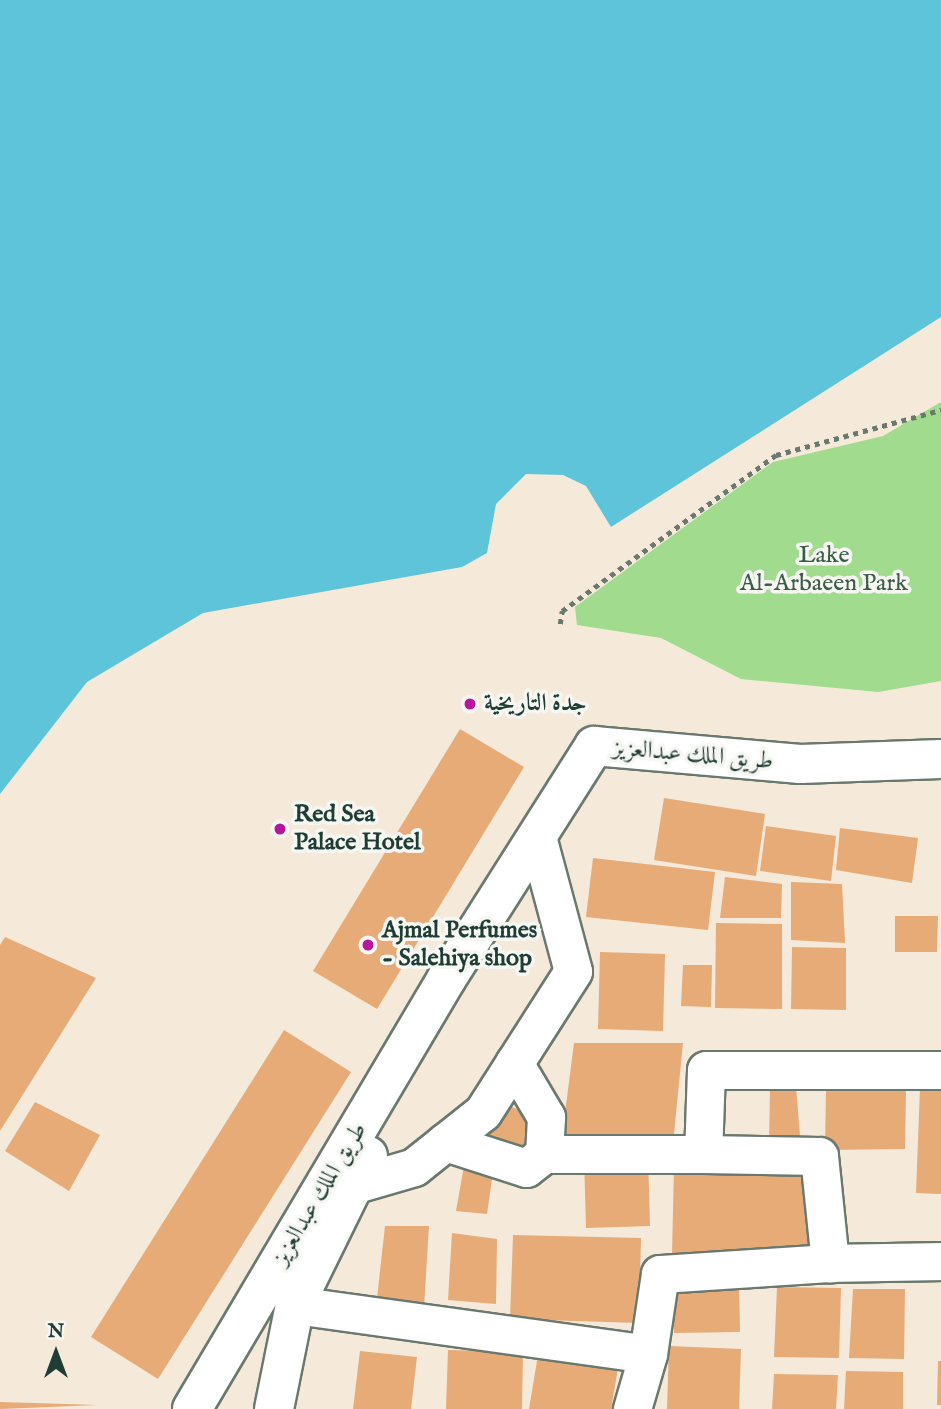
<!DOCTYPE html>
<meta charset="utf-8">
<style>
body{margin:0}
#map{position:relative;width:941px;height:1409px;overflow:hidden;background:#f5e9d9;font-family:"IM FELL English",Amiri,serif}
div>[style]{position:absolute}
[style*='--x']{left:calc(var(--x)*1px);top:calc(var(--y)*1px);width:calc(var(--w)*1px);rotate:calc(var(--a)*1deg)}
.green>*{inset:0;background:#a1db8e}
.water>*{inset:0;background:#5dc4da}
.building>*{inset:0;background:#e7ab77}
.path>*{height:4.5px;margin-top:-2.25px;transform-origin:0;background:repeating-linear-gradient(90deg,#6a796e 0 5px,transparent 0 10px)}
.roads{filter:drop-shadow(2px 0 #6a796e) drop-shadow(-2px 0 #6a796e) drop-shadow(0 2px #6a796e) drop-shadow(0 -2px #6a796e)}
.minor>*{height:37px;margin:-18.5px;padding:0 18.5px;transform-origin:18.5px;border-radius:18.5px;background:#fff}
.major>*{height:38px;margin:-19px;padding:0 19px;transform-origin:19px;border-radius:19px;background:#fff}
.dots>*{width:19px;height:19px;translate:-50% -50%;box-sizing:border-box;border:4px solid #f6f6f2;border-radius:50%}
span{translate:-50% -50%;white-space:nowrap;text-align:center;line-height:1.15;-webkit-text-stroke:7px #f6f6f2;paint-order:stroke}
.park-label{font-size:24px;color:#395d46}
.poi-label{font-size:24px;color:#1f3d34;font-weight:700}
.left{translate:0 -50%;text-align:left}
.street-label{font-size:24px;color:#1f3d34}
.north{position:absolute;left:21px;top:1318px;width:70px;height:70px;-webkit-text-stroke:5px #f6f6f2;paint-order:stroke;rotate:0deg;font-size:19px;font-weight:700;line-height:28px;text-align:center;color:#1f3d34}
.north::after{content:'';display:block;margin:auto;width:24px;height:32px;background:#1f3d34;clip-path:polygon(50% 0,100% 100%,50% 72%,0 100%)}
</style>
<div id="map">
<div class="green">
<i style="clip-path:polygon(941px 402px,941px 681px,878px 692px,741px 679px,661px 638px,577px 625px,575px 607px,773px 462px,883px 436px)"></i>
</div>
<div class="water">
<i style="clip-path:polygon(0 0,941px 0,941px 317px,611px 527px,586px 486px,563px 475px,526px 474px,496px 504px,487px 553px,462px 567px,203px 613px,87px 682px,0 794px)"></i>
</div>
<div class="building">
<i style="clip-path:polygon(460px 729px,524px 767px,377px 1009px,313px 971px)"></i>
<i style="clip-path:polygon(664px 798px,765px 814px,756px 876px,654px 860px)"></i>
<i style="clip-path:polygon(766px 826px,836px 836px,831px 881px,760px 871px)"></i>
<i style="clip-path:polygon(840px 828px,918px 838px,912px 883px,836px 870px)"></i>
<i style="clip-path:polygon(593px 858px,715px 872px,708px 930px,586px 917px)"></i>
<i style="clip-path:polygon(725px 877px,782px 884px,781px 918px,720px 918px)"></i>
<i style="clip-path:polygon(791px 882px,842px 884px,845px 943px,791px 940px)"></i>
<i style="clip-path:polygon(895px 916px,938px 916px,937px 952px,895px 952px)"></i>
<i style="clip-path:polygon(716px 923px,782px 924px,782px 1009px,715px 1008px)"></i>
<i style="clip-path:polygon(5px 937px,96px 978px,0 1131px,0 945px)"></i>
<i style="clip-path:polygon(792px 947px,846px 948px,846px 1010px,791px 1009px)"></i>
<i style="clip-path:polygon(600px 952px,665px 954px,663px 1031px,598px 1029px)"></i>
<i style="clip-path:polygon(683px 965px,712px 965px,711px 1007px,681px 1006px)"></i>
<i style="clip-path:polygon(284px 1030px,351px 1072px,158px 1379px,91px 1337px)"></i>
<i style="clip-path:polygon(574px 1043px,683px 1043px,673px 1144px,561px 1144px)"></i>
<i style="clip-path:polygon(796px 1086px,801px 1148px,769px 1147px,770px 1087px)"></i>
<i style="clip-path:polygon(920px 1087px,941px 1087px,941px 1194px,916px 1193px)"></i>
<i style="clip-path:polygon(826px 1089px,906px 1090px,905px 1149px,825px 1150px)"></i>
<i style="clip-path:polygon(497px 1100px,538px 1119px,523px 1157px,480px 1136px)"></i>
<i style="clip-path:polygon(35px 1102px,100px 1135px,69px 1191px,5px 1151px)"></i>
<i style="clip-path:polygon(648px 1155px,650px 1226px,586px 1228px,584px 1157px)"></i>
<i style="clip-path:polygon(674px 1165px,818px 1169px,821px 1252px,672px 1255px)"></i>
<i style="clip-path:polygon(464px 1166px,493px 1172px,487px 1214px,456px 1211px)"></i>
<i style="clip-path:polygon(385px 1226px,429px 1226px,424px 1307px,377px 1298px)"></i>
<i style="clip-path:polygon(452px 1233px,497px 1239px,496px 1304px,448px 1300px)"></i>
<i style="clip-path:polygon(513px 1235px,641px 1238px,639px 1323px,510px 1319px)"></i>
<i style="clip-path:polygon(739px 1284px,740px 1332px,674px 1333px,673px 1285px)"></i>
<i style="clip-path:polygon(777px 1287px,841px 1288px,839px 1358px,774px 1357px)"></i>
<i style="clip-path:polygon(853px 1289px,905px 1289px,904px 1359px,849px 1358px)"></i>
<i style="clip-path:polygon(669px 1346px,741px 1349px,739px 1409px,667px 1409px)"></i>
<i style="clip-path:polygon(448px 1350px,523px 1352px,522px 1409px,446px 1409px)"></i>
<i style="clip-path:polygon(360px 1351px,417px 1357px,411px 1409px,353px 1409px)"></i>
<i style="clip-path:polygon(538px 1355px,618px 1368px,611px 1409px,529px 1409px)"></i>
<i style="clip-path:polygon(938px 1361px,941px 1361px,941px 1405px,937px 1405px)"></i>
<i style="clip-path:polygon(846px 1371px,903px 1372px,903px 1409px,844px 1409px)"></i>
<i style="clip-path:polygon(774px 1374px,838px 1375px,836px 1409px,772px 1409px)"></i>
<i style="clip-path:polygon(0 1402px,98px 1405px,0 1409px)"></i>
</div>
<div class="path">
<i style="--x:560;--y:624;--w:13;--a:-81"></i>
<i style="--x:562;--y:611;--w:265;--a:-36.1"></i>
<i style="--x:776;--y:455;--w:171;--a:-15.3"></i>
</div>
<div class="roads">
<div class="minor">
<i style="--x:514;--y:1063;--w:63;--a:59.3"></i>
<i style="--x:546;--y:1117;--w:37;--a:93"></i>
<i style="--x:544;--y:1154;--w:159;--a:0"></i>
<i style="--x:941;--y:1070;--w:235;--a:180"></i>
<i style="--x:706;--y:1070;--w:84;--a:92"></i>
<i style="--x:703;--y:1154;--w:116;--a:1"></i>
<i style="--x:819;--y:1156;--w:108;--a:84.1"></i>
<i style="--x:830;--y:1263;--w:111;--a:-1"></i>
<i style="--x:445;--y:1142;--w:85;--a:17.8"></i>
<i style="--x:526;--y:1168;--w:23;--a:-38"></i>
<i style="--x:356;--y:1184;--w:60;--a:-16.3"></i>
<i style="--x:414;--y:1167;--w:88;--a:-38.6"></i>
<i style="--x:483;--y:1112;--w:167;--a:-57.4"></i>
<i style="--x:573;--y:971;--w:136;--a:-105"></i>
<i style="--x:295;--y:1305;--w:356;--a:7.9"></i>
<i style="--x:648;--y:1354;--w:81;--a:-81.5"></i>
<i style="--x:660;--y:1274;--w:170;--a:-3.7"></i>
<i style="--x:632;--y:1409;--w:57;--a:-73.8"></i>
</div>
<div class="major">
<i style="--x:192;--y:1409;--w:501;--a:-59.39"></i>
<i style="--x:447;--y:978;--w:275;--a:-57.6"></i>
<i style="--x:594;--y:746;--w:207;--a:5"></i>
<i style="--x:800;--y:764;--w:141;--a:-2"></i>
<i style="--x:274;--y:1409;--w:106;--a:-78.6"></i>
<i style="--x:295;--y:1305;--w:166;--a:-63.9"></i>
</div>
</div>
<div class="dots">
<i style="left:470px;top:704px;background:#b5179e"></i>
<i style="left:280px;top:829px;background:#b5179e"></i>
<i style="left:368px;top:945px;background:#b5179e"></i>
</div>
<div class="park-label">
<span style="left:824px;top:570px">Lake<br>Al-Arbaeen Park</span>
</div>
<div class="poi-label">
<span class="left" style="left:484px;top:704px">جدة التاريخية</span>
<span class="left" style="left:294px;top:829px">Red Sea<br>Palace Hotel</span>
<span class="left" style="left:382px;top:945px">Ajmal Perfumes<br>- Salehiya shop</span>
</div>
<div class="street-label">
<span style="left:693px;top:755px;rotate:5deg">طريق الملك عبدالعزيز</span>
<span style="left:320px;top:1194px;rotate:-59deg">طريق الملك عبدالعزيز</span>
</div>
<div class="north">N</div>
</div>
